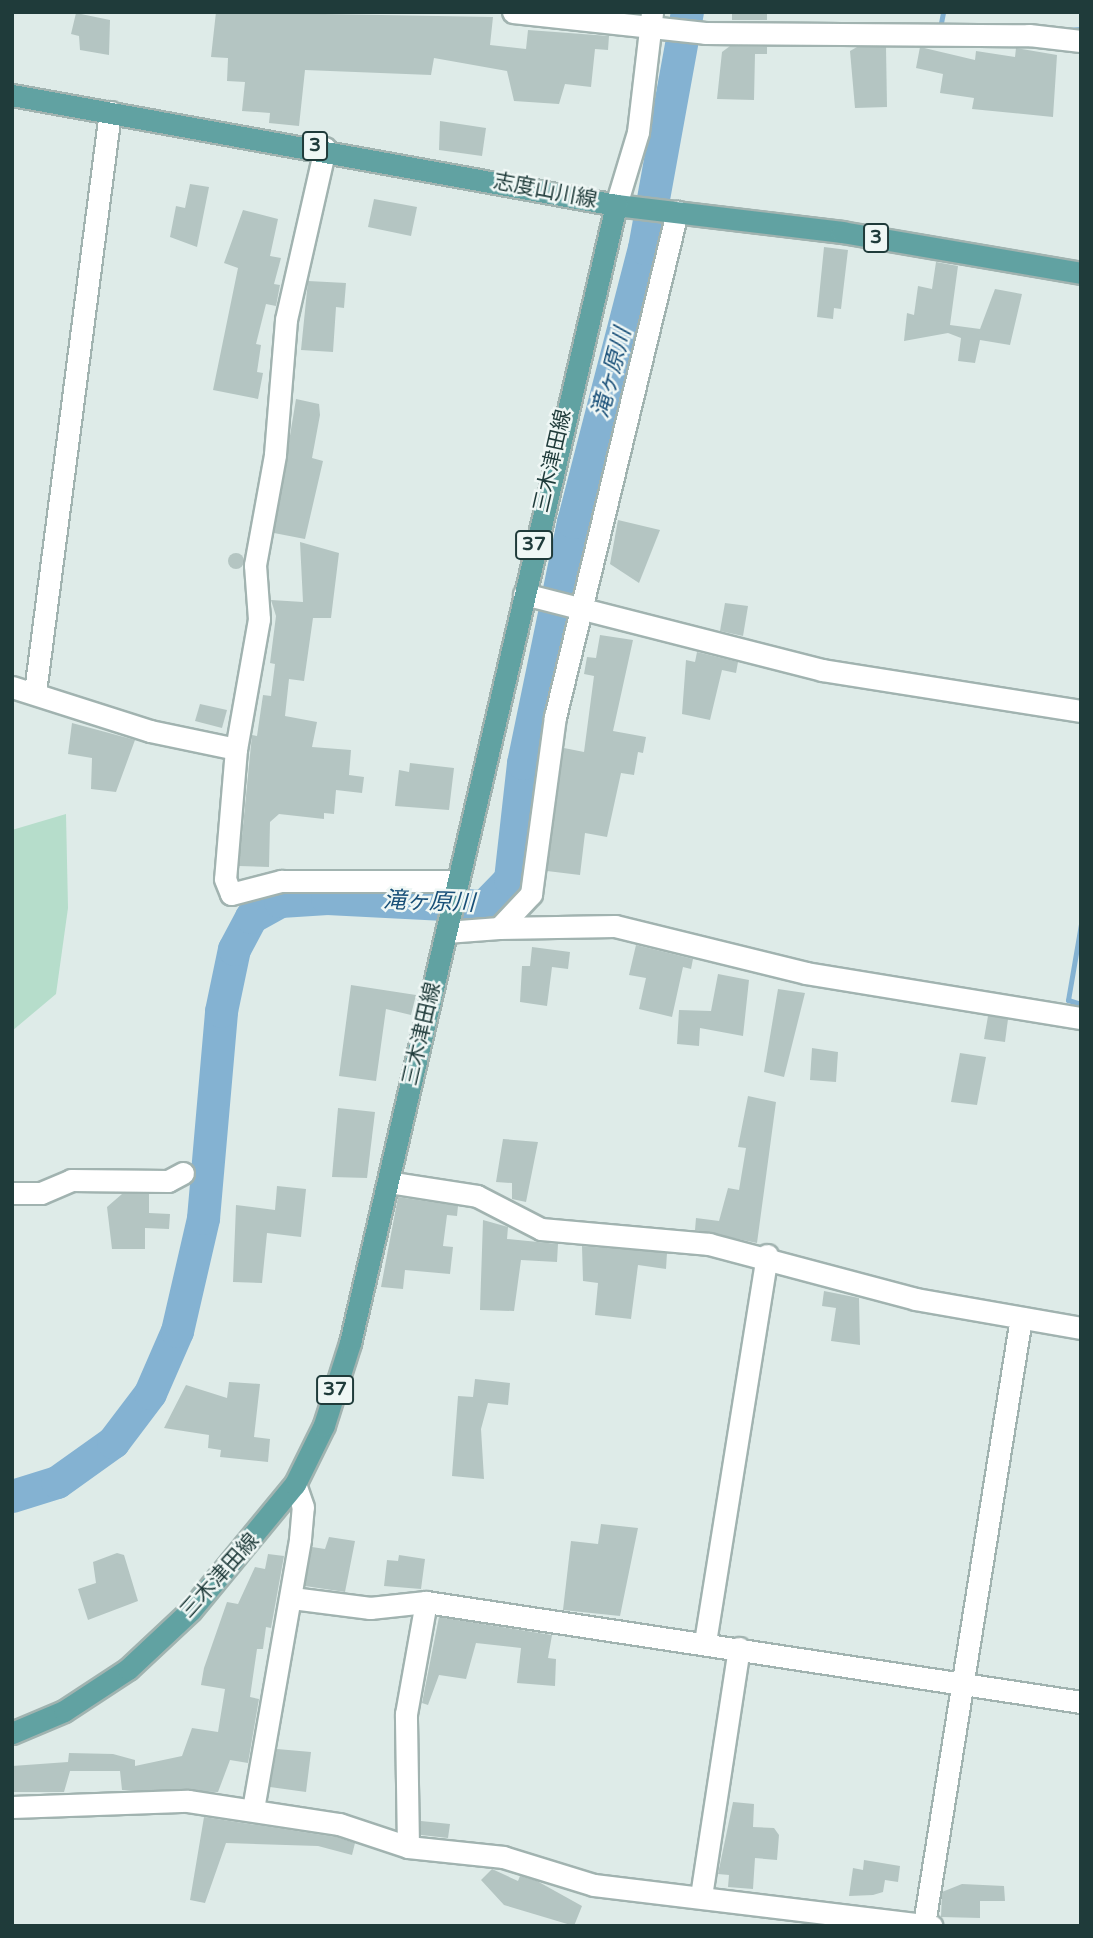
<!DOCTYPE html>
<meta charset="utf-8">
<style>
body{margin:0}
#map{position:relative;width:1093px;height:1938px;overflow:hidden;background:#deebe8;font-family:"Varela Round","Noto Sans JP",sans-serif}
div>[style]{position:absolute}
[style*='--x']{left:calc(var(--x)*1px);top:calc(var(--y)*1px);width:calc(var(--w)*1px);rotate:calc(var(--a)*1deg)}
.green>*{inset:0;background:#b6ddcb}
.stream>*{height:5px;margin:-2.5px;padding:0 2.5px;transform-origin:2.5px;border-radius:2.5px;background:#84b2d2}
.river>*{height:33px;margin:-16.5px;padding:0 16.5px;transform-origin:16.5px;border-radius:16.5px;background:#84b2d2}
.building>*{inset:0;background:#b4c5c2}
.round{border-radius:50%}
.roads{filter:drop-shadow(2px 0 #a1b3b0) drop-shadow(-2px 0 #a1b3b0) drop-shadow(0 2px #a1b3b0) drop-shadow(0 -2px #a1b3b0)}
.minor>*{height:21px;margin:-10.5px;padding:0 10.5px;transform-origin:10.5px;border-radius:10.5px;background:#fff}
.major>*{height:21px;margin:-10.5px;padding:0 10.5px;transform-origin:10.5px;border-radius:10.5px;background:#61a2a2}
span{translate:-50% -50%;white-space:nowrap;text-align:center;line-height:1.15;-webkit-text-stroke:5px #eff7f5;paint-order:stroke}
.shield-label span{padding:2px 5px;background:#eff7f5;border:2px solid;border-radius:5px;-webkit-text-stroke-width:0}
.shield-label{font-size:19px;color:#1f3b3a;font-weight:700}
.street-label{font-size:21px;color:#1f3b3a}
.water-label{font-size:23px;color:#184f78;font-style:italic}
.frame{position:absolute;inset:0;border:14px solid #1f3b3a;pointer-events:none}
</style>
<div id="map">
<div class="green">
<i style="clip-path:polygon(66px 814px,68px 908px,56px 994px,12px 1031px,12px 830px)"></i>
</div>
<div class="stream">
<i style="--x:940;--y:28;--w:16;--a:-79"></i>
<i style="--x:1066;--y:30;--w:15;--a:-4"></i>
<i style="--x:1081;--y:924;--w:77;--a:99.7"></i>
<i style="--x:1068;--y:1000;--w:14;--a:17"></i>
</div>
<div class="river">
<i style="--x:12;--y:1496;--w:47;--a:-17.3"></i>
<i style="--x:57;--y:1482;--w:69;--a:-35.5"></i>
<i style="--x:113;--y:1442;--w:61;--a:-52.9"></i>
<i style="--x:150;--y:1393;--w:68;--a:-66.5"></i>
<i style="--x:177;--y:1331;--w:116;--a:-77"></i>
<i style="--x:203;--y:1218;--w:208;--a:-85"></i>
<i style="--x:221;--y:1011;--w:63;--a:-78.2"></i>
<i style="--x:234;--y:949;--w:36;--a:-62"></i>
<i style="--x:251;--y:917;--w:33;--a:-29"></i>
<i style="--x:280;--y:901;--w:47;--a:-3.7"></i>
<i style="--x:327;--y:898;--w:157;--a:2.9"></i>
<i style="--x:484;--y:906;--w:37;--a:-46"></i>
<i style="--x:510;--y:879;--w:117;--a:-83.6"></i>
<i style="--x:523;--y:763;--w:246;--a:-78.3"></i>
<i style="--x:573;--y:522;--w:283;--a:-75.5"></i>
<i style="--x:644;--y:248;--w:240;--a:-79.7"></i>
</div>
<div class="building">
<i style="clip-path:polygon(216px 12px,493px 17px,490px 45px,526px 49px,528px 30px,609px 36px,608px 50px,595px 49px,591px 87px,565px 84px,559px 104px,514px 101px,507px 71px,434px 58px,431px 75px,305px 70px,299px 126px,269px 123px,270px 113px,242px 111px,245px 82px,227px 81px,228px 58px,211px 57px)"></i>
<i style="clip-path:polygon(732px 12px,767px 12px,767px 20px,732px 20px)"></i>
<i style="clip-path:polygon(76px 13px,110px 20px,109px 55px,80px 50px,79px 36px,71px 34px)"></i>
<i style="clip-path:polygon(730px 46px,767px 47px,767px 54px,755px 54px,754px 100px,717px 99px,722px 52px)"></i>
<i style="clip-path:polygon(857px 47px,886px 47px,887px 107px,855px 108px,850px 51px)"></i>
<i style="clip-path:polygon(920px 47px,975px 60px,976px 51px,1015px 57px,1016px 48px,1057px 55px,1053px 117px,972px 109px,974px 98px,940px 93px,943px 74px,916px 68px)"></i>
<i style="clip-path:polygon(440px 121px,486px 128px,482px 156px,439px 150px)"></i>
<i style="clip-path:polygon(190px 184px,209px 187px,197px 247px,170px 237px,176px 206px,185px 208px)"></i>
<i style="clip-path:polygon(374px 199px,417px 207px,411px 236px,368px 227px)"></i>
<i style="clip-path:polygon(243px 210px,278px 219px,270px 256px,281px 258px,274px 284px,280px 285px,276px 306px,266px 304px,256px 344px,261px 345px,257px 372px,263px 373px,258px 399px,213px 390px,238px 268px,224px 263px)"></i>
<i style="clip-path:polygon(824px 247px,848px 250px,841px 309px,834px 308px,833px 319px,817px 317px)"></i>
<i style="clip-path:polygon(936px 262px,958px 266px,950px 325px,980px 329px,995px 289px,1022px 294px,1010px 345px,980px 340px,975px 363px,958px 361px,961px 338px,948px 333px,904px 341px,907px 313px,914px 315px,918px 286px,932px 289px)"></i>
<i style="clip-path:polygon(308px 281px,346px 283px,344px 308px,336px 307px,333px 352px,301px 350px)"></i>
<i style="clip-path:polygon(296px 399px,319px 404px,320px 415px,312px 458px,323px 461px,305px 539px,274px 533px)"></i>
<i style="clip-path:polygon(618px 520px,660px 530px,639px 583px,610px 564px)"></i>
<i style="clip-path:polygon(300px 542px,339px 553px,331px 618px,313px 618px,304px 681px,289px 679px,285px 716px,317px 722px,312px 747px,351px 750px,349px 775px,364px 777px,362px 793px,336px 790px,334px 814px,324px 813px,324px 819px,279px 814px,270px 822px,269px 867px,239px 866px,252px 735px,257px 736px,263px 695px,271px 696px,275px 664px,270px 663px,276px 616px,271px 600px,303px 602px)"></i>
<i class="round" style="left:228px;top:553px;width:16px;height:16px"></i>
<i style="clip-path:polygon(725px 603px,748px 606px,743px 636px,720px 631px)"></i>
<i style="clip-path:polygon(600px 635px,633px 640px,613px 731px,646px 737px,643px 753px,638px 752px,634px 775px,621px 773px,607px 837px,585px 833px,580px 875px,547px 871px,564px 748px,584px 752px,594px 676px,584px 674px,587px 657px,596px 658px)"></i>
<i style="clip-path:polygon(697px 652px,738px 662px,736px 673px,722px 670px,710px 720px,682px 714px,686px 660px,695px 662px)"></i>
<i style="clip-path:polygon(200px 704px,227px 710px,222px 728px,195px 721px)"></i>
<i style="clip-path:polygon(72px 723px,135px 740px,116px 792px,91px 789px,92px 758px,68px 754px)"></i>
<i style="clip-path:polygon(410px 763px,454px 768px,449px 810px,395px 806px,399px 770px,409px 772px)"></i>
<i style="clip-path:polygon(636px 945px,693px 959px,691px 969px,683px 967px,672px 1017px,639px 1009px,646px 978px,629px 975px)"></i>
<i style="clip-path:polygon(532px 947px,570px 952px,568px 969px,552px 967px,547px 1006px,520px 1002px,522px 966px,530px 966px)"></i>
<i style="clip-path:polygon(718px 974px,749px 980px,743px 1036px,700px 1028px,699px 1046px,677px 1044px,679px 1010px,711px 1011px)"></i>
<i style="clip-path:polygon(351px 985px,416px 995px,411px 1015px,386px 1009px,376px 1081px,339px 1076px)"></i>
<i style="clip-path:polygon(778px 989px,805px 993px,784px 1077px,764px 1072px)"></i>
<i style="clip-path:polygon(988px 1016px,1008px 1019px,1005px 1042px,984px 1039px)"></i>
<i style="clip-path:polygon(812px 1048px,838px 1052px,836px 1082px,810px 1080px)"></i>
<i style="clip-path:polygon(960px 1053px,986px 1057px,977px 1105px,951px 1102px)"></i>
<i style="clip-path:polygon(748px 1096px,776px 1102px,757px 1243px,695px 1230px,696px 1218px,719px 1221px,728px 1188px,739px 1190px,746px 1148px,738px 1147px)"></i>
<i style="clip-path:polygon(338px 1108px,375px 1112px,367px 1178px,332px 1177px)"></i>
<i style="clip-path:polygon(503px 1139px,538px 1142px,526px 1202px,512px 1199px,512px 1183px,496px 1182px)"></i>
<i style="clip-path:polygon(277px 1186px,306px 1189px,301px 1237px,267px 1233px,262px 1283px,233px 1282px,236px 1205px,275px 1210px)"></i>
<i style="clip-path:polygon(122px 1194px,149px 1194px,149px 1213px,170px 1214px,169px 1229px,145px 1228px,145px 1249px,112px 1249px,107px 1207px)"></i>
<i style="clip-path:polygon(398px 1197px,458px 1206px,457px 1216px,447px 1215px,443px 1246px,453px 1247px,450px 1274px,405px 1270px,403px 1289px,381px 1287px)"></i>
<i style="clip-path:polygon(483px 1220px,508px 1227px,507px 1239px,558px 1244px,557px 1262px,521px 1260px,514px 1311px,480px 1310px)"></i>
<i style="clip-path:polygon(582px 1246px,667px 1253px,666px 1269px,638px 1265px,631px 1319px,595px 1315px,598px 1283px,583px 1281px)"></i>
<i style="clip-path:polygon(824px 1291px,859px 1298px,860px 1345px,831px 1341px,836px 1308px,822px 1306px)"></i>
<i style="clip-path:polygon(475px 1379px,510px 1383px,508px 1405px,488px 1403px,481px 1429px,484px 1479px,452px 1476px,458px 1396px,473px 1397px)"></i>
<i style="clip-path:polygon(229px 1382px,260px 1384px,254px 1437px,270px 1439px,268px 1462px,220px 1457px,221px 1450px,208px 1448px,209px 1435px,164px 1428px,186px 1385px,227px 1398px)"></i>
<i style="clip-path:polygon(601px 1524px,638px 1528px,620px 1616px,563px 1610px,571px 1541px,598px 1544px)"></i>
<i style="clip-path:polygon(329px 1537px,355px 1541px,345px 1592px,305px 1586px,312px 1547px,325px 1549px)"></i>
<i style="clip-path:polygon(117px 1553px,124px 1555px,138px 1601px,88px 1620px,78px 1589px,96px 1583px,93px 1562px)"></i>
<i style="clip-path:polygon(268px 1554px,284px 1556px,271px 1628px,266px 1627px,263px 1649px,257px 1649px,250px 1697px,259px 1699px,248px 1763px,230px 1760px,218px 1792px,122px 1790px,120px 1771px,70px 1771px,64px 1792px,12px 1792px,12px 1766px,68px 1762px,69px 1753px,113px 1754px,135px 1760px,135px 1766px,182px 1756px,192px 1728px,218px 1732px,225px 1689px,201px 1685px,204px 1668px,227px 1602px,238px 1604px,255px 1567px,265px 1569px)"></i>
<i style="clip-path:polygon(399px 1555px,425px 1559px,421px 1589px,384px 1586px,387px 1560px,398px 1561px)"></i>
<i style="clip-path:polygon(439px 1617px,552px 1635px,548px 1658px,556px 1659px,555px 1686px,517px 1683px,521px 1648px,476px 1643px,466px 1679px,439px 1675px,428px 1705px,422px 1703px)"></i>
<i style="clip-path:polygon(277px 1749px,311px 1752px,306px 1792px,270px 1787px)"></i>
<i style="clip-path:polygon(733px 1802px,754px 1804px,753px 1827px,774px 1828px,779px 1835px,777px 1860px,755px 1858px,753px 1889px,728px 1887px,729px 1875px,718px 1874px)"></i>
<i style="clip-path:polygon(204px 1817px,336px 1837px,355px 1843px,352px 1855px,318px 1846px,226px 1843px,205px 1903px,190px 1900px)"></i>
<i style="clip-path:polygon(421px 1821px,450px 1824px,448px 1838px,421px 1835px)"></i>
<i style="clip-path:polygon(864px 1860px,900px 1866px,898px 1882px,885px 1880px,883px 1892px,873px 1895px,849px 1896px,853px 1868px,863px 1870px)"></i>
<i style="clip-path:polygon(492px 1869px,518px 1881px,520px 1876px,537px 1881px,582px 1906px,574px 1926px,504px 1905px,481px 1880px)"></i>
<i style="clip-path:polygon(962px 1884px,1004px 1886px,1005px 1901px,980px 1901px,980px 1918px,941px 1917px,942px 1892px)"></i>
</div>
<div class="roads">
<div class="minor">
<i style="--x:513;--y:12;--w:193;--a:6.2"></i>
<i style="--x:705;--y:33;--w:324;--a:0.4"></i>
<i style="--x:1029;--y:35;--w:52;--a:6.6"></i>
<i style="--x:325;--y:148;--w:176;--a:102.8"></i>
<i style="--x:286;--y:320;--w:135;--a:94.7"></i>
<i style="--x:275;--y:455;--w:112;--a:100.3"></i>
<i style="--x:255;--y:565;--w:54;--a:85.8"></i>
<i style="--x:259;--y:619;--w:132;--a:100"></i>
<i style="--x:236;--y:749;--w:130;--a:94.8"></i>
<i style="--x:225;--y:879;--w:16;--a:68"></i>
<i style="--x:231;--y:894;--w:52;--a:-14.6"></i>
<i style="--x:281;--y:881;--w:176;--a:0"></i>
<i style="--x:616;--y:205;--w:76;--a:-73.2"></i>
<i style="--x:638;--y:132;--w:121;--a:-83.3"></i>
<i style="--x:524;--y:594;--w:308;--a:14.3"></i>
<i style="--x:822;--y:670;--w:262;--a:9"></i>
<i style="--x:12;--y:687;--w:145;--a:17.7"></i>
<i style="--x:150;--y:731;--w:88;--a:11.8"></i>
<i style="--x:35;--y:692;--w:585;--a:-82.63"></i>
<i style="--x:499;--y:928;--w:116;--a:-1"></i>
<i style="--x:615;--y:926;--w:197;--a:13.8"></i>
<i style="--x:806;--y:973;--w:279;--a:9.3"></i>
<i style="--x:446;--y:932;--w:53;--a:-4.3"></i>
<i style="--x:499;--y:928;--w:47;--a:-46.7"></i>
<i style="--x:531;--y:894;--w:179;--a:-82.3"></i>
<i style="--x:555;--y:717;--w:520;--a:-76.42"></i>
<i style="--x:388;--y:1182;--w:90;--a:8.9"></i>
<i style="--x:477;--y:1196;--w:72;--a:27.3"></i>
<i style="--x:541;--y:1229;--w:169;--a:5.1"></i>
<i style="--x:709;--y:1244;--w:213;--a:14.9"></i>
<i style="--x:915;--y:1299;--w:169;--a:9.9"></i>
<i style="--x:12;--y:1193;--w:29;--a:0"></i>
<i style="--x:41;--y:1193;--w:33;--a:-23"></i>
<i style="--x:71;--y:1180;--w:97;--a:0.6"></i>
<i style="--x:168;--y:1181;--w:17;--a:-28"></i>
<i style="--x:292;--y:1598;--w:79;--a:7.3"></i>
<i style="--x:370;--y:1608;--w:56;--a:-6.1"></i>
<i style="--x:426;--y:1602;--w:663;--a:8.68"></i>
<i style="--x:705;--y:1642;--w:392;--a:-80.9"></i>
<i style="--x:12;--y:1807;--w:176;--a:-2"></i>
<i style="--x:188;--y:1801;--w:153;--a:8.7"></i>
<i style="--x:339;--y:1824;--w:73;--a:18.4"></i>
<i style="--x:408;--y:1847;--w:133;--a:-90.9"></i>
<i style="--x:406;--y:1714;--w:114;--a:-79.9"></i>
<i style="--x:253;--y:1809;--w:274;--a:-80.1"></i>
<i style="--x:300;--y:1539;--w:32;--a:-85"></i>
<i style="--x:303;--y:1507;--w:24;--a:-109"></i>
<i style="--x:408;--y:1847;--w:96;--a:6"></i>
<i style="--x:503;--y:1857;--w:95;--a:17.1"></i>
<i style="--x:594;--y:1885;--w:340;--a:6.9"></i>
<i style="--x:701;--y:1896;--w:251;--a:-81.3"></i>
<i style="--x:924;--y:1924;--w:614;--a:-80.91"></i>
</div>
<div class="major">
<i style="--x:12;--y:95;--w:614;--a:10.32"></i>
<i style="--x:616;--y:205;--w:228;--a:6.8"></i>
<i style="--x:842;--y:232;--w:242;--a:9.7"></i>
<i style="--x:12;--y:1733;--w:56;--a:-22.9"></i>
<i style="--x:64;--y:1711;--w:77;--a:-33.3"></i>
<i style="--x:128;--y:1669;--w:86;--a:-43.1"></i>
<i style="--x:191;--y:1610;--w:163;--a:-50.5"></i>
<i style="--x:295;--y:1484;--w:66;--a:-63.8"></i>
<i style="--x:324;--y:1425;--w:86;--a:-72.4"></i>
<i style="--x:350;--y:1343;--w:1169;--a:-76.84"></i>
</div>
</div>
<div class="shield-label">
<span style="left:315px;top:146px">3</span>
<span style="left:876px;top:238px">3</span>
<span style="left:534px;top:545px">37</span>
<span style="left:335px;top:1390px">37</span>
</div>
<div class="street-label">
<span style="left:545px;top:191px;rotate:11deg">志度山川線</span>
<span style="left:553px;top:461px;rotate:-77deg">三木津田線</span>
<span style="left:422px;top:1034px;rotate:-77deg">三木津田線</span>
<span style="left:220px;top:1576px;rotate:-48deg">三木津田線</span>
</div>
<div class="water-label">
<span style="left:612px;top:373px;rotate:-75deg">滝ヶ原川</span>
<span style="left:429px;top:902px;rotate:2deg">滝ヶ原川</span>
</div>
<div class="frame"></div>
</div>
